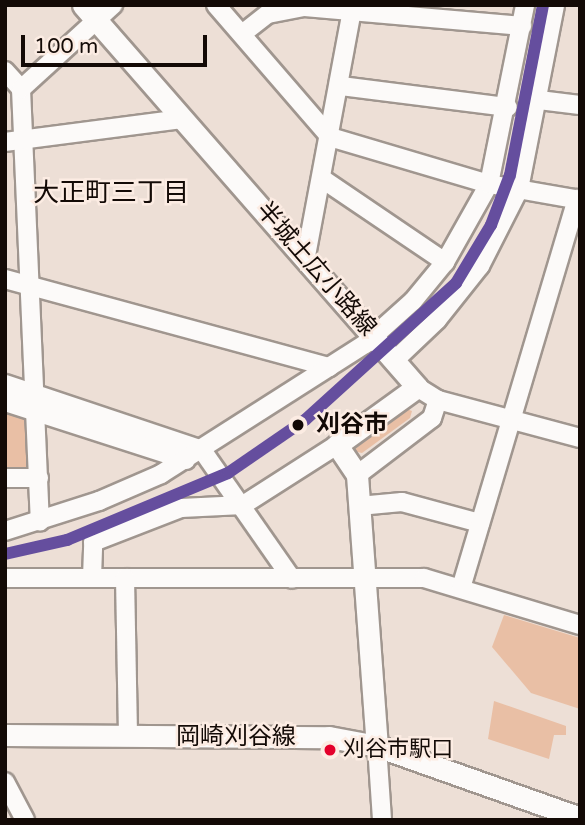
<!DOCTYPE html>
<meta charset="utf-8">
<style>
body{margin:0}
#map{position:relative;width:585px;height:825px;overflow:hidden;background:#eddfd6;font-family:"Varela Round","Noto Sans JP",sans-serif}
div>[style]{position:absolute}
[style*='--x']{left:calc(var(--x)*1px);top:calc(var(--y)*1px);width:calc(var(--w)*1px);rotate:calc(var(--a)*1deg)}
.green>*{inset:0;background:#e9bfa5}
.roads{filter:drop-shadow(2px 0 #a0968f) drop-shadow(-2px 0 #a0968f) drop-shadow(0 2px #a0968f) drop-shadow(0 -2px #a0968f)}
.minor>*{height:18px;margin:-9px;padding:0 9px;transform-origin:9px;border-radius:9px;background:#fcfaf9}
.major>*{height:21px;margin:-10.5px;padding:0 10.5px;transform-origin:10.5px;border-radius:10.5px;background:#fcfaf9}
.rail-1>*{height:12px;margin:-6px;padding:0 6px;transform-origin:6px;border-radius:6px;background:#654e9e}
.dots>*{width:19px;height:19px;translate:-50% -50%;box-sizing:border-box;border:4px solid #fcece3;border-radius:50%}
span{translate:-50% -50%;white-space:nowrap;text-align:center;line-height:1.15;-webkit-text-stroke:5px #fcece3;paint-order:stroke}
.bus-label{font-size:22px;color:#130a06}
.left{translate:0 -50%;text-align:left}
.street-label{font-size:24px;color:#130a06}
.stop-label{font-size:24px;color:#130a06;font-weight:700}
.neighbourhood-label{font-size:26px;color:#130a06}
.frame{position:absolute;inset:0;border:7px solid #130a06;pointer-events:none}
.scale{position:absolute;left:21px;top:35px;width:186px;height:32px;box-sizing:border-box;border:4px solid #130a06;border-top:0;padding-left:9px;font-size:21px;line-height:24px;white-space:nowrap;color:#130a06;-webkit-text-stroke:5px #fcece3;paint-order:stroke}
</style>
<div id="map">
<div class="green">
<i style="clip-path:polygon(404px 408px,412px 411px,410px 418px,362px 453px,353px 451px,354px 444px)"></i>
<i style="clip-path:polygon(5px 409px,31px 418px,29px 471px,5px 472px)"></i>
<i style="clip-path:polygon(504px 615px,580px 638px,580px 709px,531px 693px,492px 647px)"></i>
<i style="clip-path:polygon(494px 701px,566px 726px,566px 735px,554px 735px,549px 759px,488px 739px)"></i>
</div>
<div class="roads">
<div class="minor">
<i style="--x:216;--y:5;--w:174;--a:49.2"></i>
<i style="--x:330;--y:137;--w:166;--a:16.5"></i>
<i style="--x:489;--y:184;--w:92;--a:10"></i>
<i style="--x:242;--y:34;--w:33;--a:-38"></i>
<i style="--x:268;--y:14;--w:38;--a:-11"></i>
<i style="--x:305;--y:7;--w:218;--a:5"></i>
<i style="--x:5;--y:71;--w:24;--a:48"></i>
<i style="--x:21;--y:89;--w:433;--a:87.5"></i>
<i style="--x:341;--y:86;--w:168;--a:7.2"></i>
<i style="--x:21;--y:89;--w:125;--a:-42.4"></i>
<i style="--x:539;--y:100;--w:41;--a:7"></i>
<i style="--x:5;--y:142;--w:179;--a:-7.4"></i>
<i style="--x:321;--y:178;--w:150;--a:34.1"></i>
<i style="--x:306;--y:256;--w:255;--a:-79.4"></i>
<i style="--x:5;--y:279;--w:336;--a:15.2"></i>
<i style="--x:396;--y:359;--w:57;--a:-43.6"></i>
<i style="--x:437;--y:320;--w:69;--a:-51.5"></i>
<i style="--x:480;--y:266;--w:86;--a:-63.1"></i>
<i style="--x:519;--y:189;--w:187;--a:-78.9"></i>
<i style="--x:5;--y:384;--w:208;--a:18.5"></i>
<i style="--x:202;--y:450;--w:157;--a:55.1"></i>
<i style="--x:417;--y:387;--w:25;--a:32"></i>
<i style="--x:438;--y:400;--w:147;--a:15"></i>
<i style="--x:5;--y:402;--w:190;--a:17.8"></i>
<i style="--x:357;--y:475;--w:94;--a:-37.2"></i>
<i style="--x:432;--y:418;--w:19;--a:-72"></i>
<i style="--x:5;--y:478;--w:34;--a:0"></i>
<i style="--x:359;--y:506;--w:43;--a:-5.3"></i>
<i style="--x:402;--y:502;--w:81;--a:15.1"></i>
<i style="--x:5;--y:531;--w:99;--a:-17.7"></i>
<i style="--x:99;--y:501;--w:68;--a:-23.5"></i>
<i style="--x:161;--y:474;--w:242;--a:-32.5"></i>
<i style="--x:365;--y:344;--w:64;--a:-41.9"></i>
<i style="--x:413;--y:301;--w:50;--a:-50.6"></i>
<i style="--x:445;--y:262;--w:90;--a:-60.6"></i>
<i style="--x:489;--y:184;--w:183;--a:-78.6"></i>
<i style="--x:5;--y:578;--w:419;--a:0"></i>
<i style="--x:424;--y:578;--w:163;--a:16.8"></i>
<i style="--x:92;--y:578;--w:36;--a:-88"></i>
<i style="--x:93;--y:542;--w:94;--a:-21.1"></i>
<i style="--x:181;--y:508;--w:62;--a:-2.8"></i>
<i style="--x:243;--y:505;--w:112;--a:-32.6"></i>
<i style="--x:125;--y:578;--w:159;--a:88.9"></i>
<i style="--x:461;--y:588;--w:406;--a:-73.4"></i>
<i style="--x:377;--y:746;--w:74;--a:86.1"></i>
<i style="--x:5;--y:782;--w:43;--a:62.2"></i>
</div>
<div class="major">
<i style="--x:83;--y:5;--w:507;--a:48.84"></i>
<i style="--x:417;--y:387;--w:99;--a:144.1"></i>
<i style="--x:337;--y:445;--w:36;--a:56"></i>
<i style="--x:357;--y:475;--w:272;--a:85.8"></i>
<i style="--x:5;--y:735;--w:324;--a:0.4"></i>
<i style="--x:329;--y:737;--w:49;--a:10.6"></i>
<i style="--x:377;--y:746;--w:215;--a:19.5"></i>
</div>
</div>
<div class="rail-1">
<i style="--x:5;--y:554;--w:64;--a:-12.7"></i>
<i style="--x:67;--y:540;--w:174;--a:-22.6"></i>
<i style="--x:228;--y:473;--w:93;--a:-34.5"></i>
<i style="--x:305;--y:420;--w:204;--a:-42.2"></i>
<i style="--x:456;--y:283;--w:68;--a:-58.9"></i>
<i style="--x:491;--y:225;--w:53;--a:-69.2"></i>
<i style="--x:510;--y:175;--w:173;--a:-79"></i>
</div>
<div class="dots">
<i style="left:298px;top:425px;background:#130a06"></i>
<i style="left:330px;top:750px;background:#e4002b"></i>
</div>
<div class="bus-label">
<span class="left" style="left:343px;top:750px">刈谷市駅口</span>
</div>
<div class="street-label">
<span style="left:316px;top:269px;rotate:49deg">半城土広小路線</span>
<span style="left:236px;top:737px">岡崎刈谷線</span>
</div>
<div class="stop-label">
<span class="left" style="left:316px;top:425px">刈谷市</span>
</div>
<div class="neighbourhood-label">
<span style="left:111px;top:193px">大正町三丁目</span>
</div>
<div class="frame"></div>
<div class="scale">100 m</div>
</div>
